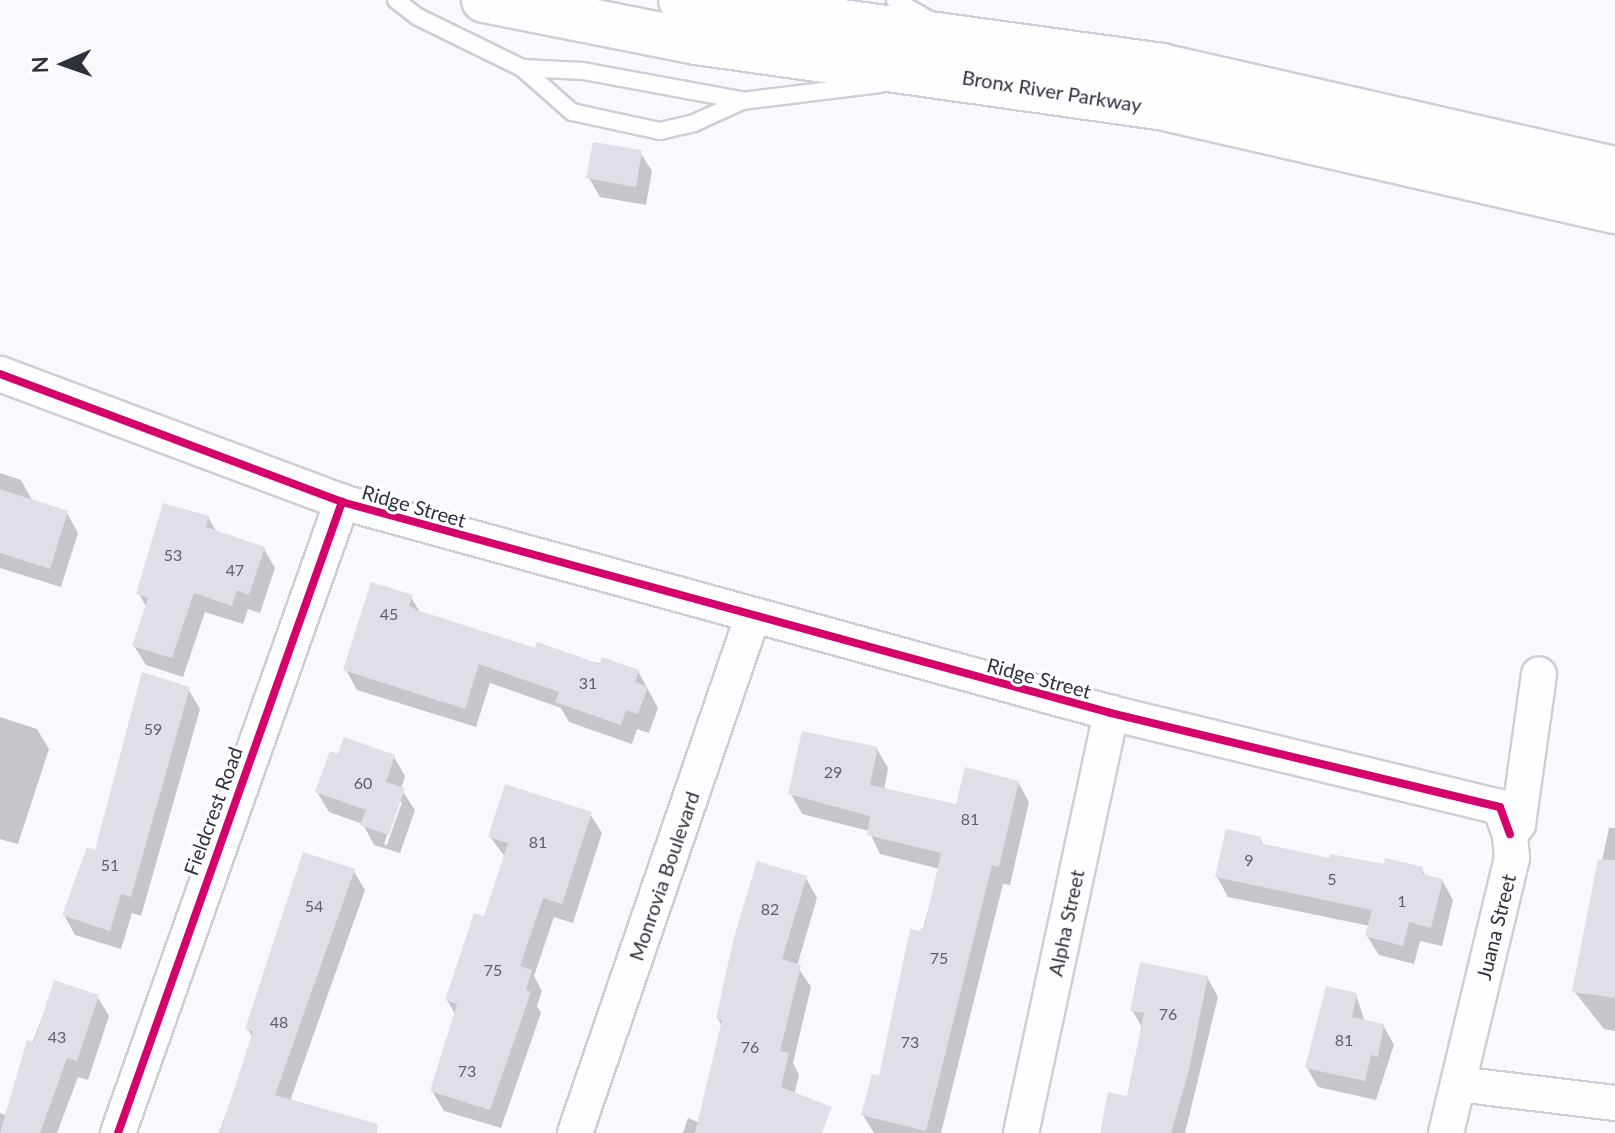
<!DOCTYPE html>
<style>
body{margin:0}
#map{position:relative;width:1615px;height:1133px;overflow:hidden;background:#f8f8fd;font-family:Lato,sans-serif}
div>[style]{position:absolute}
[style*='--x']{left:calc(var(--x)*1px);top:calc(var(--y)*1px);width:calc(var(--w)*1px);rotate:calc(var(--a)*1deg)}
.shadow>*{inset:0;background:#0003}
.building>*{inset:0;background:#dfdfe7}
.roads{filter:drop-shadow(2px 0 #ceced6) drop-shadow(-2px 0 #ceced6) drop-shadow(0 2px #ceced6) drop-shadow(0 -2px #ceced6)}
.lane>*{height:16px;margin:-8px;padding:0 8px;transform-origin:8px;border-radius:8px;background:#fefeff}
.street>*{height:34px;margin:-17px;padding:0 17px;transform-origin:17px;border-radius:17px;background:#fefeff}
.highway>*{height:44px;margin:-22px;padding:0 22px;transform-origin:22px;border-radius:22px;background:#fefeff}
.cycleway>*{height:8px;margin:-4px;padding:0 4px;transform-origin:4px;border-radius:4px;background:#d6006c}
span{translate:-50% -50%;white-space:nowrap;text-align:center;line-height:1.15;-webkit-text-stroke:6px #fff;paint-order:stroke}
.number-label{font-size:16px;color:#60606c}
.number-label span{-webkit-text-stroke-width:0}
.street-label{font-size:20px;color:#30313e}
.north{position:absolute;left:24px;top:24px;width:80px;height:80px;-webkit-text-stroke:6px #fff;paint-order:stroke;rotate:268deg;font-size:22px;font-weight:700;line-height:32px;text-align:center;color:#30313e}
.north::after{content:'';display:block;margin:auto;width:28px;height:36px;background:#30313e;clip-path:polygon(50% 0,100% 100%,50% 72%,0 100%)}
</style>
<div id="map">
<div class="shadow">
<i style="clip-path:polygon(640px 152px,652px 171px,646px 205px,600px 197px,589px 178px)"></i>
<i style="clip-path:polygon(0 473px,21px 480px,32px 500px,67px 513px,78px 533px,61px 587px,0 568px)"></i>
<i style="clip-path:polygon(208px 517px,217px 533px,264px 549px,275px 568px,260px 613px,248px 609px,243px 624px,205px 612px,183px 677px,146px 665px,134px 646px,147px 608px,139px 594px)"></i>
<i style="clip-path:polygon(411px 597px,421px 614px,537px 650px,638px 671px,658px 708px,649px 733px,637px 729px,632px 744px,569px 722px,561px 708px,490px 683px,476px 727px,357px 690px,346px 670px)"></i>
<i style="clip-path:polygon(188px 689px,200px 709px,141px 916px,132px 913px,121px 949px,75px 935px,64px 915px)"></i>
<i style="clip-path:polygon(0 717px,37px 729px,49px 749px,18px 844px,0 839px)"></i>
<i style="clip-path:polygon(877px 749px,888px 768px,884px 790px,958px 807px,1018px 782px,1029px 802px,1010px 885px,1003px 884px,941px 1133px,874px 1133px,863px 1115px,880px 1078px,940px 869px,880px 854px,869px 831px,802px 814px,791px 794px)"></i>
<i style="clip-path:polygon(evenodd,394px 757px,405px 776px,401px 789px,415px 810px,400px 853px,374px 845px,363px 824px,329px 812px,317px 792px,394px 757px,398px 802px,402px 802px,387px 845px,384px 844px,398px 802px)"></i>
<i style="clip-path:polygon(590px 814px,602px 833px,573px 923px,554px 917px,534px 976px,542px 991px,537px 1006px,541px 1013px,501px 1128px,444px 1111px,432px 1091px,455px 1014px,447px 1000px,486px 918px,506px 858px,490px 837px)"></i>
<i style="clip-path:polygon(1609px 828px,1615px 828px,1615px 1031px,1604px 1029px,1574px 991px)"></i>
<i style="clip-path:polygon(1260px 839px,1264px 846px,1331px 860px,1422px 869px,1426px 877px,1442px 880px,1453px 900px,1442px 946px,1420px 941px,1414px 964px,1379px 955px,1367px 936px,1370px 926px,1228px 897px,1217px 877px)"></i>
<i style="clip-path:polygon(353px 870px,365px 890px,290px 1101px,358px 1133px,219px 1133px,253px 1038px,247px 1028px)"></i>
<i style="clip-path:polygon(806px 878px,817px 898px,797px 966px,811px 987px,793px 1063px,799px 1075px,787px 1124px,779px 1133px,683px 1133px,688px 1118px,700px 1123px,722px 1027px,718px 1019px)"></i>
<i style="clip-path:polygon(1207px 977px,1218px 997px,1185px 1133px,1102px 1133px,1129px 1098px,1143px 1029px,1132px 1010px)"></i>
<i style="clip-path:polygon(55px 983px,97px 996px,109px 1016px,88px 1080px,78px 1077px,57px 1133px,0 1133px,0 1113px,5px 1115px)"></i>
<i style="clip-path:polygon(1356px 995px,1365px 1022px,1383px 1025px,1394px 1045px,1376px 1100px,1318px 1087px,1307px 1068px)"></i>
</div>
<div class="building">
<i style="clip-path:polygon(593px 142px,642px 150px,636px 187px,586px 178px)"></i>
<i style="clip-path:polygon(0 489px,68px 511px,50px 569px,0 553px)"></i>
<i style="clip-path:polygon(163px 503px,209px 516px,206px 527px,265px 547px,249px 595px,237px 590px,232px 606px,194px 593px,172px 658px,132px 646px,148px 598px,136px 594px)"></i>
<i style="clip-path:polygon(371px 582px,413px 595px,409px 606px,417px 610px,535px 648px,537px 642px,600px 664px,602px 657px,639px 670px,635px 682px,648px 687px,638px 714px,626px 710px,621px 725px,555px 702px,559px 692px,479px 664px,465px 709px,343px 670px)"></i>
<i style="clip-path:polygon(142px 672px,190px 687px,131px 897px,121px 894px,110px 931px,62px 915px,87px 847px,95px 850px)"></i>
<i style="clip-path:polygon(802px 731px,878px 747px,870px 785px,956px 804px,965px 767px,1019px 781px,999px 867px,992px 865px,926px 1131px,861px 1115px,872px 1074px,879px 1076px,910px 929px,919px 931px,925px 925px,941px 853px,867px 835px,870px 816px,788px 794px)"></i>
<i style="clip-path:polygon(344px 737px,395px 755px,386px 782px,405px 788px,389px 835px,360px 825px,366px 810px,315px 792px,330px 751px,338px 754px)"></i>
<i style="clip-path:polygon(505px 784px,592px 812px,562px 904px,543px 898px,520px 966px,532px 970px,526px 990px,531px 992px,490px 1110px,430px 1091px,457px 1004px,445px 1000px,474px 913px,484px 916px,508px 843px,488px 837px)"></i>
<i style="clip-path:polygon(1226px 829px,1261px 837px,1260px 843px,1330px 858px,1330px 854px,1384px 864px,1385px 858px,1423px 867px,1422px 874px,1443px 879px,1431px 928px,1409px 922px,1403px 946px,1365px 936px,1372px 910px,1215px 877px)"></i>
<i style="clip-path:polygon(303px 852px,355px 869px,275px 1095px,378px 1124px,377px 1133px,220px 1133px,253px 1031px,245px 1029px)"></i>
<i style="clip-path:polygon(1598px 859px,1615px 860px,1615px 998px,1572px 992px)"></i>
<i style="clip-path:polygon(757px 861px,807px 876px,782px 959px,801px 965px,780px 1051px,789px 1053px,781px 1087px,832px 1107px,822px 1133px,695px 1133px,722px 1020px,716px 1019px,733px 941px)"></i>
<i style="clip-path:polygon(1140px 962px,1208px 976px,1189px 1070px,1171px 1133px,1100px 1133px,1108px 1092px,1127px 1096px,1144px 1013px,1130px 1011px)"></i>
<i style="clip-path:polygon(54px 980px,99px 995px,77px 1061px,67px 1058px,40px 1133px,0 1133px,27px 1040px,34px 1042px)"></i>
<i style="clip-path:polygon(1326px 986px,1357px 993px,1352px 1017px,1384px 1024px,1378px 1057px,1371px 1055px,1365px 1081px,1305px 1068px)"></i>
</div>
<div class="roads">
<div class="lane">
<i style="--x:396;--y:0;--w:28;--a:38"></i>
<i style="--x:418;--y:17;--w:116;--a:26.1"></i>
<i style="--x:522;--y:68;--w:67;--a:41.3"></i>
<i style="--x:572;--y:112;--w:90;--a:12.2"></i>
<i style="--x:660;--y:131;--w:35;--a:-13"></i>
<i style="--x:694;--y:123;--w:53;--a:-24.6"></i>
<i style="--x:742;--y:101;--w:139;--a:-7"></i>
<i style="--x:895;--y:0;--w:38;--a:30"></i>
<i style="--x:522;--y:68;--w:61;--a:2.8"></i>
<i style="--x:583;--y:71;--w:161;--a:10.4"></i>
</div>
<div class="street">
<i style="--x:0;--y:374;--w:365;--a:20.5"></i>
<i style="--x:342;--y:502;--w:797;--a:15.34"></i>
<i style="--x:1111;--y:713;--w:400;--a:13.6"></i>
<i style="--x:1500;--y:807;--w:29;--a:70"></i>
<i style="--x:1458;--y:1084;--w:158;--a:6.9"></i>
<i style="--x:118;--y:1133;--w:670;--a:-70.46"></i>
<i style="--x:575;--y:1133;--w:545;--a:-71.03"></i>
<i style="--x:1021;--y:1133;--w:430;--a:-77.9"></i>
<i style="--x:1446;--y:1133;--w:283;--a:-76.5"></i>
<i style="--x:1512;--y:858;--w:24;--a:-95"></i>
<i style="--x:1510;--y:834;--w:13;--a:-51"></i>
<i style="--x:1518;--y:824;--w:151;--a:-82"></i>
</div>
<div class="highway">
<i style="--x:484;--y:0;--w:216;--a:11.2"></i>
<i style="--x:696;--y:42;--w:469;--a:8"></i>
<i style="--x:1160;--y:107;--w:467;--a:12.9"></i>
<i style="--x:681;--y:0;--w:485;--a:7.8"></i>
<i style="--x:1161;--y:66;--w:466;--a:12.8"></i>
</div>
</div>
<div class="cycleway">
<i style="--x:0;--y:374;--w:365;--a:20.5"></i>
<i style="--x:342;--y:502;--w:797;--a:15.34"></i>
<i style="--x:1111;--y:713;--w:400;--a:13.6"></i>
<i style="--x:1500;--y:807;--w:29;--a:70"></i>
<i style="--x:118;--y:1133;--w:670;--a:-70.46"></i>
</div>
<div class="number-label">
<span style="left:173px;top:555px">53</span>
<span style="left:235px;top:570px">47</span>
<span style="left:389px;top:614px">45</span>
<span style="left:588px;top:683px">31</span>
<span style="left:153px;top:729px">59</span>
<span style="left:833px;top:772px">29</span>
<span style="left:363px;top:783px">60</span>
<span style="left:970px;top:819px">81</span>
<span style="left:538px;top:842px">81</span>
<span style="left:1249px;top:860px">9</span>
<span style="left:110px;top:865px">51</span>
<span style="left:1332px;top:879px">5</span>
<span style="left:1402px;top:901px">1</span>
<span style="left:314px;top:906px">54</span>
<span style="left:770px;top:909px">82</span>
<span style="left:939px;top:958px">75</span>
<span style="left:493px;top:970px">75</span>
<span style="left:1168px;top:1014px">76</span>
<span style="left:279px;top:1022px">48</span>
<span style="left:57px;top:1037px">43</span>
<span style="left:1344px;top:1040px">81</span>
<span style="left:910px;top:1042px">73</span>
<span style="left:750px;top:1047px">76</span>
<span style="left:467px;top:1071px">73</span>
</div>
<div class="street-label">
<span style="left:1052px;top:91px;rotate:9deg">Bronx River Parkway</span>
<span style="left:414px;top:506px;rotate:16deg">Ridge Street</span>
<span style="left:1039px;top:678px;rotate:15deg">Ridge Street</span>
<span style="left:213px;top:811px;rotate:-70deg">Fieldcrest Road</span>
<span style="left:664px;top:876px;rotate:-71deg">Monrovia Boulevard</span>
<span style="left:1066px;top:923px;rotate:-78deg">Alpha Street</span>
<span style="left:1496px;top:927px;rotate:-76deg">Juana Street</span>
</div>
<div class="north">N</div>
</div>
